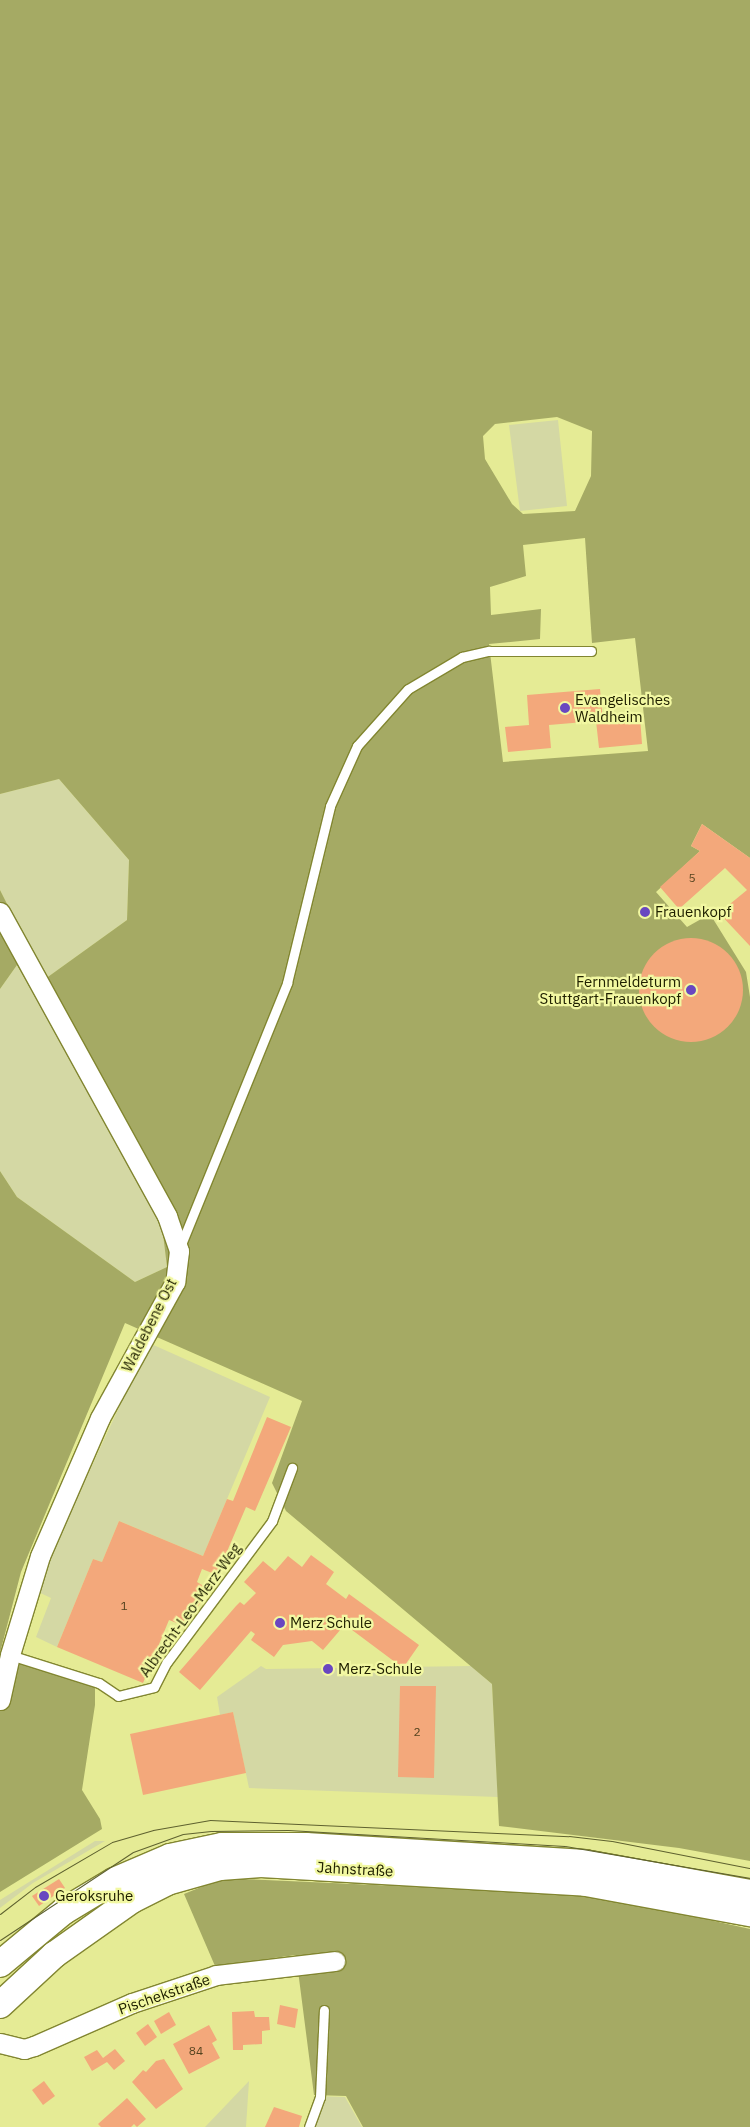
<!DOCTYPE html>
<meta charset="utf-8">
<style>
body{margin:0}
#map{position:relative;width:750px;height:2127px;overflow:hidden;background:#e5eb95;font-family:"IBM Plex Sans",sans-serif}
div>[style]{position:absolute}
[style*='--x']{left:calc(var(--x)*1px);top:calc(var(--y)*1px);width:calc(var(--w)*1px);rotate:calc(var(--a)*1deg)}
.green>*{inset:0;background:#d4d8a4}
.forest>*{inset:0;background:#a5aa64}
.building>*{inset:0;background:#f3a87b}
.round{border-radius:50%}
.roads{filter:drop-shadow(1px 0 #828631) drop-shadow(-1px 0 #828631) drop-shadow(0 1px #828631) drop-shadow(0 -1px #828631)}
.service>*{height:9px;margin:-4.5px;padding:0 4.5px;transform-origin:4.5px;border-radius:4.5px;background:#fff}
.minor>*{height:19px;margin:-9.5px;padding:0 9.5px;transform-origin:9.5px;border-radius:9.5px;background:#fff}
.secondary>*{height:26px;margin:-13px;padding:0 13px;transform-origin:13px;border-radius:13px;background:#fff}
.tram>*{height:1px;margin:-0.5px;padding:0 0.5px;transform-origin:0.5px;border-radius:0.5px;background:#5e612f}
.dots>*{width:14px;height:14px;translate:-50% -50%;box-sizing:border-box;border:2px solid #f2f8a2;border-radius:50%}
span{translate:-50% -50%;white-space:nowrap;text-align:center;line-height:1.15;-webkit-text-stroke:4.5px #f2f8a2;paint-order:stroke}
.number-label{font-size:12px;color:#55431f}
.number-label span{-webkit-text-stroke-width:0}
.poi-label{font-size:15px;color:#202100}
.left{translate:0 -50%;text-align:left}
.right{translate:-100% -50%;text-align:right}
.street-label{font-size:15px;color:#202100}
</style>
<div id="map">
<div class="green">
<i style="clip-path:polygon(558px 420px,567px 506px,520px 511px,509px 425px)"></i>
<i style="clip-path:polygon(59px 779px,129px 860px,127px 920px,45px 979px,0 890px,0 794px)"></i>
<i style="clip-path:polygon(17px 965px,148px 1195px,163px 1234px,167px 1267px,135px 1282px,17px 1197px,0 1171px,0 989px)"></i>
<i style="clip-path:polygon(149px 1343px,270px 1397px,203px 1556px,119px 1521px,102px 1562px,93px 1559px,57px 1647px,36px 1637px,51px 1598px,34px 1590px)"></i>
<i style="clip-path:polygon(261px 1666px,266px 1669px,471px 1666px,492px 1684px,498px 1797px,249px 1788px,233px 1712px,220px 1715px,217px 1697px)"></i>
<i style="clip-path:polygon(95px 1841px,105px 1841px,33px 1883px,0 1908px,0 1900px)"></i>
<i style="clip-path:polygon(249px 2081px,246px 2127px,205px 2127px)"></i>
<i style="clip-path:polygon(314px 2096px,345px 2097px,362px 2127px,310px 2127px)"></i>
</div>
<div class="forest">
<i style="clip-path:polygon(evenodd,0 0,750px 0,750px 858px,702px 824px,691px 846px,700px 851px,656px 892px,687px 927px,710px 914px,746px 972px,750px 997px,750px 1861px,679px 1848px,499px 1826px,492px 1684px,286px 1511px,272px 1483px,302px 1401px,125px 1323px,21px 1572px,0 1653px,0 1171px,17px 1197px,135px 1282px,167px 1267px,163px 1234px,148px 1195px,17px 965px,0 989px,0 890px,45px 979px,127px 920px,129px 860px,59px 779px,0 794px,0 0,557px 417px,592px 431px,591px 476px,575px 511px,523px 514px,512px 504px,485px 459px,483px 436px,495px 424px,557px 417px,0 0,585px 538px,592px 643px,635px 638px,648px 751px,503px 762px,489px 644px,540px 639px,541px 609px,491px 615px,490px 587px,526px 576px,523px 545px,585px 538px)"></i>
<i style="clip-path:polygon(0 1654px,95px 1684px,95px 1705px,82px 1790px,100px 1819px,102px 1829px,0 1892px)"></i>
<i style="clip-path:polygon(223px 1878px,597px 1895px,750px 1929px,750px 2127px,363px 2127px,346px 2096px,314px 2095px,296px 1955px,215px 1966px,184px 1894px)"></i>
</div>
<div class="building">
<i style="clip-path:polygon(600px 689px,603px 721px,640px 717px,642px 744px,599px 748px,596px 721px,549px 725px,551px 748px,508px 752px,505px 727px,529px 725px,527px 695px)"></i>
<i style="clip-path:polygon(702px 824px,750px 858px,750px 946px,719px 913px,747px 890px,725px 868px,679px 909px,660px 887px,700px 851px,691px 846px)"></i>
<i class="round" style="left:639px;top:938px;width:104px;height:104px"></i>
<i style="clip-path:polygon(267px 1417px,291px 1427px,255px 1511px,246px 1507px,217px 1575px,202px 1569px,197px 1582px,210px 1590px,191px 1616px,187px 1614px,182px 1625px,169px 1620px,143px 1683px,57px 1647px,93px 1559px,102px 1562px,119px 1521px,203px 1556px,227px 1499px,233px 1501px)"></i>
<i style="clip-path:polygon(311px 1555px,334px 1572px,326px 1584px,346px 1599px,349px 1594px,419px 1645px,403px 1668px,340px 1621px,337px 1625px,341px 1629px,323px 1650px,312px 1641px,283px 1645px,274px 1657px,251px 1640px,255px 1634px,251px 1631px,200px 1690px,179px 1672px,236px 1606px,240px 1602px,244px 1605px,256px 1593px,244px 1582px,263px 1561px,275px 1571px,288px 1556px,302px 1567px)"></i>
<i style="clip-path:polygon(400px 1686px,436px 1686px,434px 1778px,398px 1777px)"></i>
<i style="clip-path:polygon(233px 1712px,246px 1773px,143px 1795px,130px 1734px)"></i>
<i style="clip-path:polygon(59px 1879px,65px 1888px,39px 1906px,32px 1896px)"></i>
<i style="clip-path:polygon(280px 2005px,298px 2009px,295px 2028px,277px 2024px)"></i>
<i style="clip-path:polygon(254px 2011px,255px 2017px,269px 2017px,270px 2030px,262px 2031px,262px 2044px,243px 2045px,243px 2050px,233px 2050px,232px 2012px)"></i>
<i style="clip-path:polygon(169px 2012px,176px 2025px,161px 2034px,154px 2021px)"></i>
<i style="clip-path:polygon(148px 2024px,157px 2037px,145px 2046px,136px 2033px)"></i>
<i style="clip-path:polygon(209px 2025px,217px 2040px,212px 2043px,220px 2058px,189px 2074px,173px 2044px)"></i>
<i style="clip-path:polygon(115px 2049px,125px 2061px,114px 2070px,107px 2062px,92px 2071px,84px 2057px,97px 2050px,103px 2058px)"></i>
<i style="clip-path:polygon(164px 2059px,183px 2089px,156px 2109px,132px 2082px,143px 2070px,146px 2072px,156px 2061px)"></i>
<i style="clip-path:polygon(44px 2081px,55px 2096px,43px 2105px,32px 2090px)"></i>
<i style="clip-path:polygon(127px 2098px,146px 2119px,137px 2127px,134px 2124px,131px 2127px,101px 2127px,98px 2124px)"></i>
<i style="clip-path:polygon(274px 2107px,302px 2116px,299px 2127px,265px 2127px)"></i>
</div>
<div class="roads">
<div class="service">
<i style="--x:180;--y:1247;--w:285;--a:-67.9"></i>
<i style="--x:287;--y:983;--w:182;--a:-76.3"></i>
<i style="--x:330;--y:806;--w:66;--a:-65.8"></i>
<i style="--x:357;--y:746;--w:76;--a:-48.2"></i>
<i style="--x:408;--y:689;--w:63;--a:-30.7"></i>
<i style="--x:462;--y:657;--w:28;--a:-13"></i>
<i style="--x:489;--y:651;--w:102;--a:0"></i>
<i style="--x:10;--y:1655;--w:93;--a:17.5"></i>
<i style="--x:99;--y:1683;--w:23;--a:34"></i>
<i style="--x:118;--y:1696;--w:37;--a:-14"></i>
<i style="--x:154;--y:1687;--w:28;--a:-63"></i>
<i style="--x:167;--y:1662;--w:176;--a:-53.3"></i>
<i style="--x:272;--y:1521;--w:57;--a:-69.3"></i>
<i style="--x:309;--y:2127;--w:32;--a:-70"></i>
<i style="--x:320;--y:2097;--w:87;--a:-87.4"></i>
</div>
<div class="minor">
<i style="--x:0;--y:912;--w:347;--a:61.2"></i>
<i style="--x:167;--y:1216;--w:37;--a:71"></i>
<i style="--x:179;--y:1251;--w:31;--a:97"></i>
<i style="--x:175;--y:1282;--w:155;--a:118.9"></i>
<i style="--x:100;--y:1418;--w:150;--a:113.5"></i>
<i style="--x:40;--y:1556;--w:103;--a:106.9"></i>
<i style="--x:10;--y:1655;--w:46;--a:102.5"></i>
<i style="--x:0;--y:2043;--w:25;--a:14"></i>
<i style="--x:24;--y:2049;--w:10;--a:-17"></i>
<i style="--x:34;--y:2046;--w:107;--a:-23.7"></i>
<i style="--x:132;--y:2003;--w:89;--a:-18.4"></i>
<i style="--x:216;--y:1975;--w:120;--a:-6.7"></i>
</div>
<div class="secondary">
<i style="--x:0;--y:1964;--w:83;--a:-39.6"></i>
<i style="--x:64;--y:1911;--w:58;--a:-31"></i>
<i style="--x:114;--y:1881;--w:61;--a:-23.2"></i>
<i style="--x:170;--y:1857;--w:53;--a:-11.9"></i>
<i style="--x:222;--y:1846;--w:84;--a:0"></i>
<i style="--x:306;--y:1846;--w:280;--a:3.5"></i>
<i style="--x:585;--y:1863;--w:168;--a:10.3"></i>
<i style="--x:0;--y:2005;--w:74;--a:-42.8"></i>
<i style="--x:54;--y:1955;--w:95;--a:-35.2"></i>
<i style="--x:132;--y:1900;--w:39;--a:-27"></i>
<i style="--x:167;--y:1882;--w:55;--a:-15.8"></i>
<i style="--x:220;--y:1867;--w:41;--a:-4.2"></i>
<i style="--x:261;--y:1864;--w:326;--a:3.3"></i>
<i style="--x:586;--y:1883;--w:167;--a:10.4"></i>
</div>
</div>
<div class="tram">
<i style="--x:0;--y:1914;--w:44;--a:-37.6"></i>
<i style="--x:35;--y:1887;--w:89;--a:-30.3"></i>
<i style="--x:112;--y:1842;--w:43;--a:-16.3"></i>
<i style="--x:153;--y:1830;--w:58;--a:-10"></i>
<i style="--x:210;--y:1820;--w:359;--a:2.6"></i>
<i style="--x:569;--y:1836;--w:43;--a:6.6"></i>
<i style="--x:612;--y:1841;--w:141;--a:11.1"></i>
<i style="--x:0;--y:1940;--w:159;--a:-33.5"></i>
<i style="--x:133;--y:1852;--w:53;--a:-19.8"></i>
<i style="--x:183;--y:1834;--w:28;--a:-6"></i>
<i style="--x:211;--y:1831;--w:77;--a:-0.7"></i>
<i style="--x:288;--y:1830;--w:277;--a:3.3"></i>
<i style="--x:565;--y:1846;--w:188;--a:9.8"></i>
</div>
<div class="dots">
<i style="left:565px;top:708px;background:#6947c0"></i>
<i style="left:645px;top:912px;background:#6947c0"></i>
<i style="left:691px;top:990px;background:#6947c0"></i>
<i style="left:280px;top:1623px;background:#6947c0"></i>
<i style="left:328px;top:1669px;background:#6947c0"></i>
<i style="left:44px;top:1896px;background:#6947c0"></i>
</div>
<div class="number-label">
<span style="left:692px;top:878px">5</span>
<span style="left:124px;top:1606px">1</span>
<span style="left:417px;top:1732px">2</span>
<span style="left:196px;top:2051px">84</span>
</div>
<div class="poi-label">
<span class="left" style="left:575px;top:708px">Evangelisches<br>Waldheim</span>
<span class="left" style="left:655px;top:912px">Frauenkopf</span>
<span class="right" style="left:681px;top:990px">Fernmeldeturm<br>Stuttgart-Frauenkopf</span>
<span class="left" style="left:290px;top:1623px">Merz Schule</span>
<span class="left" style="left:338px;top:1669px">Merz-Schule</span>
<span class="left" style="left:55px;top:1896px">Geroksruhe</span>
</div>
<div class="street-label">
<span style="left:149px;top:1325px;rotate:-63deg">Waldebene Ost</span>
<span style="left:190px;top:1610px;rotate:-54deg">Albrecht-Leo-Merz-Weg</span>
<span style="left:355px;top:1869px;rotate:3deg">Jahnstraße</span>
<span style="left:164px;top:1994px;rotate:-19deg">Pischekstraße</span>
</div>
</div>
